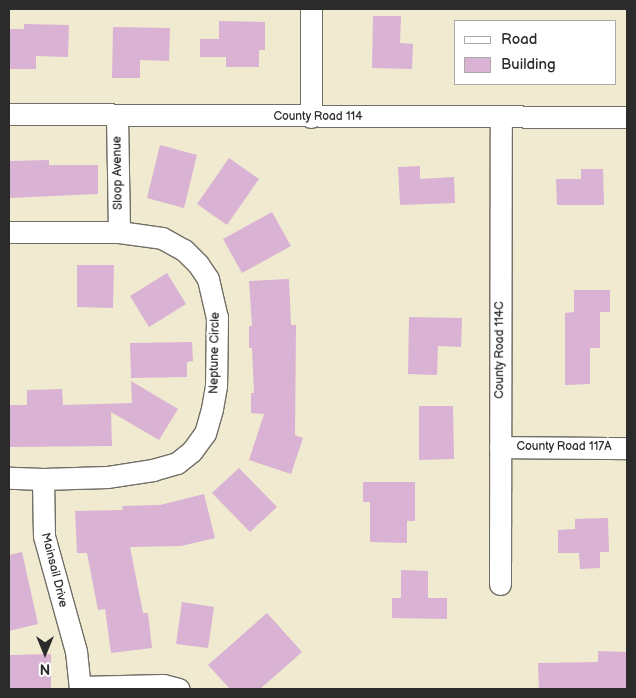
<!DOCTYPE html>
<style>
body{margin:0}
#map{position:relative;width:636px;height:698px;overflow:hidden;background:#f0ead0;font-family:"Balsamiq Sans",sans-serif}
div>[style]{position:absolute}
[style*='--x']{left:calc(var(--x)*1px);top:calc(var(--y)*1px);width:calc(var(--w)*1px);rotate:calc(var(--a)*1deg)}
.building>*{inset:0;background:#d9b2d4}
.roads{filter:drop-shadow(1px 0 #706e65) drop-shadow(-1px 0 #706e65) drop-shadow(0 1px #706e65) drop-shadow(0 -1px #706e65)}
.minor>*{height:21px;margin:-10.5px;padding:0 10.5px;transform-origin:10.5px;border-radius:10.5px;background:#fff}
span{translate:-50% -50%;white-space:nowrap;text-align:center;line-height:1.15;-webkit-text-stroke:5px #fff;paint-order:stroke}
.street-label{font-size:12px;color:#2b2b2b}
.frame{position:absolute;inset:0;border:10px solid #2b2b2b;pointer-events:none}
.legend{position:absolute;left:454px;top:20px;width:162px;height:65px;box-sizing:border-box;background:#fff;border:1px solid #aaa;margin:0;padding:6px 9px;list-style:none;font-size:15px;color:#2b2b2b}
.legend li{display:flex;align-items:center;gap:10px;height:25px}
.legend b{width:25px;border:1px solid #aaa}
.north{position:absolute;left:20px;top:628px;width:50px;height:50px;-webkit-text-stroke:4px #fff;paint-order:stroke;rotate:180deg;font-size:14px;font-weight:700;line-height:20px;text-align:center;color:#2b2b2b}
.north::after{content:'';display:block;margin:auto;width:18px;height:22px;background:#2b2b2b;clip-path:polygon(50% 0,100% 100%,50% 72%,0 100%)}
</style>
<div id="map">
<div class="building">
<i style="clip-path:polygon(373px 16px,401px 16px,400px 43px,413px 44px,412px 69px,372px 68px)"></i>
<i style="clip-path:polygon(219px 21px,265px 22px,265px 50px,259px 50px,259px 67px,226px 67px,226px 57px,200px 57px,200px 39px,219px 39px)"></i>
<i style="clip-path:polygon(24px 24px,69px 25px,68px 57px,36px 56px,36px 69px,9px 69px,9px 29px,24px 29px)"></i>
<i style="clip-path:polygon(113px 27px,170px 28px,169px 61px,140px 60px,140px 78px,112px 78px)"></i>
<i style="clip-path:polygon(160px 145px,197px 155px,184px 208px,147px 198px)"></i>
<i style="clip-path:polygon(229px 158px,259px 179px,227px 225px,197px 204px)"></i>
<i style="clip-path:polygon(49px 160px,49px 165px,98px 165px,98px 194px,9px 198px,9px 161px)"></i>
<i style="clip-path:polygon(420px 166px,420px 179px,454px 177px,455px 203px,400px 205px,398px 167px)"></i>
<i style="clip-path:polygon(581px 169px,603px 169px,604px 205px,557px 205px,556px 179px,581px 179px)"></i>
<i style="clip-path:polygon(272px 212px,291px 246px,242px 273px,223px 239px)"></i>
<i style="clip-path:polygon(77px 265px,114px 265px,113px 308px,77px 307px)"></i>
<i style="clip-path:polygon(167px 273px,186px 304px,149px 327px,130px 296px)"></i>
<i style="clip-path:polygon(289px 279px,291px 325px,296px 325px,295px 435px,303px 438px,291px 474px,249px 460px,264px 414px,251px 413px,251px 393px,254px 393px,252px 348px,249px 348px,249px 326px,252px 326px,249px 281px)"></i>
<i style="clip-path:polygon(574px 290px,610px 290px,610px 312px,600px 312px,600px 348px,590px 348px,590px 384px,565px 385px,565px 313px,574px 312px)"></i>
<i style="clip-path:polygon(409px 317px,462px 318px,461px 347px,438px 346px,437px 375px,408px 374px)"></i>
<i style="clip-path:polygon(192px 342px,193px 361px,187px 362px,187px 377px,131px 378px,130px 343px)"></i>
<i style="clip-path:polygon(131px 381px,178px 409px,159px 440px,111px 412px,112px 446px,9px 447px,9px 405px,27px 405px,27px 390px,62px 389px,63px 405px,132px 403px)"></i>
<i style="clip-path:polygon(419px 406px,453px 406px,454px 459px,419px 460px)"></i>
<i style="clip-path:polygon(239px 468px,277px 507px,250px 532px,212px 493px)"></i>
<i style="clip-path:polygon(363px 482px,415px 482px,415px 521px,407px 521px,407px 543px,370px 542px,370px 502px,363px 502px)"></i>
<i style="clip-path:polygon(204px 494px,215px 538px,181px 546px,130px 547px,143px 613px,148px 613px,152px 648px,111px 653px,105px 609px,98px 610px,87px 553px,77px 553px,75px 511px,123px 510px,122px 506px,160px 505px)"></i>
<i style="clip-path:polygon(608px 518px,609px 552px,600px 552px,600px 568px,580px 569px,579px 553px,558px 553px,558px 530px,575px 529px,575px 519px)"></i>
<i style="clip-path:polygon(22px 552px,38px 624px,9px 631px,9px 555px)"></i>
<i style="clip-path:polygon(401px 570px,428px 571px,428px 598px,447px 598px,447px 619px,392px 618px,392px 598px,401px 598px)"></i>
<i style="clip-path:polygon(182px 602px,214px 607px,208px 648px,176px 644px)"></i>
<i style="clip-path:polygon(267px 613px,302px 652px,260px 689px,230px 689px,208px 665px)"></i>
<i style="clip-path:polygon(598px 651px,627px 652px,627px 689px,539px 689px,538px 663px,598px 662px)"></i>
<i style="clip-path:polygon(51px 654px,51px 689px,9px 689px,9px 655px)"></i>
</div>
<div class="roads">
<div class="minor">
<i style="--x:311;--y:9;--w:108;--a:90"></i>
<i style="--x:9;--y:114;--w:618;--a:0.28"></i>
<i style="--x:117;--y:115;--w:117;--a:89"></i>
<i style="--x:9;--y:232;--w:110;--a:0"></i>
<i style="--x:119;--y:232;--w:43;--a:7.9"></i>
<i style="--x:162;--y:238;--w:25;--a:29"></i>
<i style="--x:184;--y:250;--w:20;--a:45"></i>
<i style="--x:198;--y:264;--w:18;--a:56"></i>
<i style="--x:208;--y:279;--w:39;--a:77"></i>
<i style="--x:217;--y:317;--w:69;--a:90.8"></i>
<i style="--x:216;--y:386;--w:23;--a:100"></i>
<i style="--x:212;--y:409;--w:25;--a:106"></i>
<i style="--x:205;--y:433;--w:22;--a:126"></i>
<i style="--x:192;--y:451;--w:19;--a:141"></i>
<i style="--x:177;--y:463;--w:25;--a:164"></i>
<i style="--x:153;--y:470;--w:47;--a:171.3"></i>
<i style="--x:107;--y:477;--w:64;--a:178.2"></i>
<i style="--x:43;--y:479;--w:34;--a:-178"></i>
<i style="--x:500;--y:447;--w:127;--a:0.5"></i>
<i style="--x:43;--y:479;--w:57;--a:89"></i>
<i style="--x:44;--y:536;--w:119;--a:74.5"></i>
<i style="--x:76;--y:651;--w:38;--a:84"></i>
<i style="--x:500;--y:584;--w:468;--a:-89.9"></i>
<i style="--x:80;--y:687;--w:83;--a:-1.4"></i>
<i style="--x:163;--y:685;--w:16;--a:14"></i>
</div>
</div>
<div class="street-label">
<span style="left:318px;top:117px">County Road 114</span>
<span style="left:118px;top:173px;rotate:-91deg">Sloop Avenue</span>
<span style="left:500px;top:350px;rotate:-90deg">County Road 114C</span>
<span style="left:215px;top:353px;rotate:-89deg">Neptune Circle</span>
<span style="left:564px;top:447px">County Road 117A</span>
<span style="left:54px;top:570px;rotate:76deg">Mainsail Drive</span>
</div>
<div class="frame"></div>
<ul class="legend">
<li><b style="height:6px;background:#fff"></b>Road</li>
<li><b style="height:14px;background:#d9b2d4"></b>Building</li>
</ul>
<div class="north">N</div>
</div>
